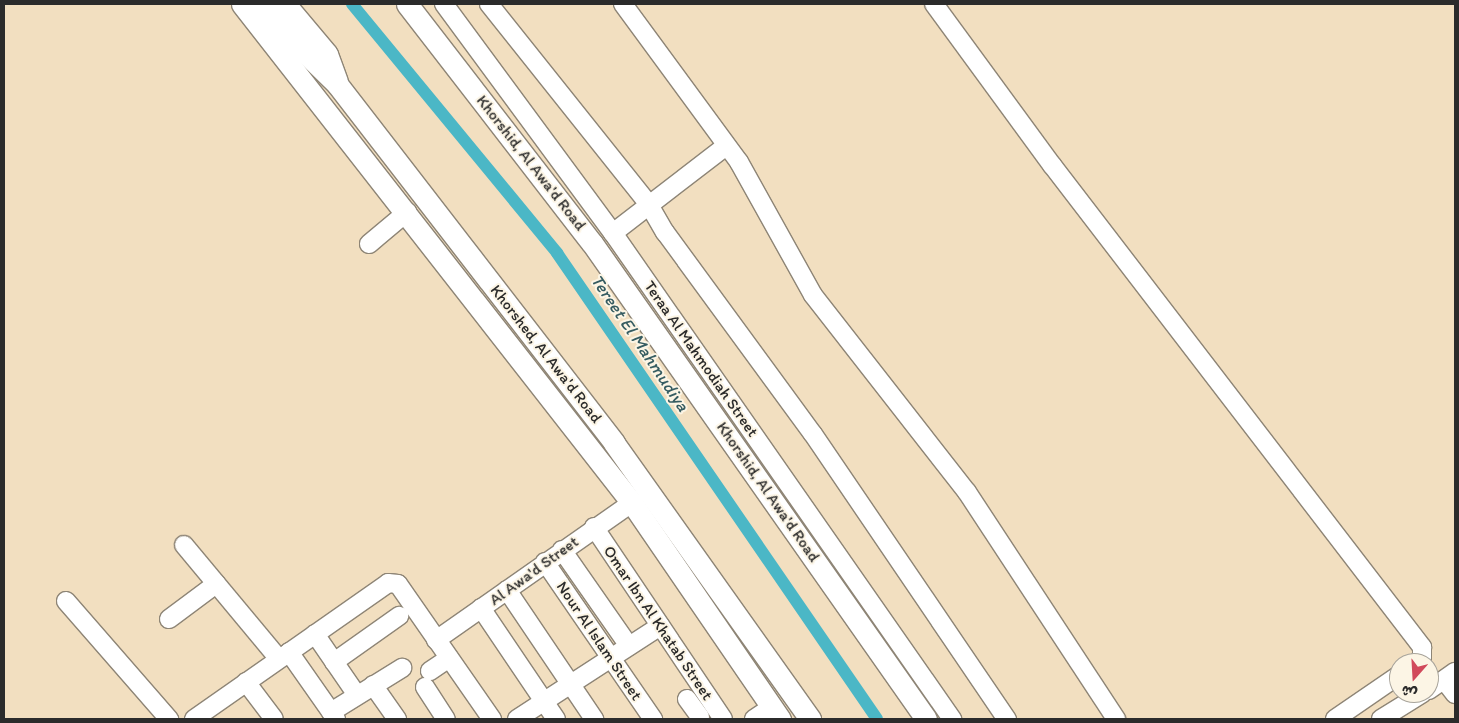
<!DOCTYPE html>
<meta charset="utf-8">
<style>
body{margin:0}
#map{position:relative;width:1459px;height:723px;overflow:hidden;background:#f2dfc0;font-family:Itim,"Playpen Sans Arabic",sans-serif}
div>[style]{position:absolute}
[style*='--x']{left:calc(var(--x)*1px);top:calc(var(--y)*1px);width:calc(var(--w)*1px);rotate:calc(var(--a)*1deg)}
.canal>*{height:12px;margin:-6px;padding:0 6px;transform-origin:6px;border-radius:6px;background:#4bb7c6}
.roads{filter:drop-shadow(1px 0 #8e8576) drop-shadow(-1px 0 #8e8576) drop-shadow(0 1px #8e8576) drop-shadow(0 -1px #8e8576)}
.minor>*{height:18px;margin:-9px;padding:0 9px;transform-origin:9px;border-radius:9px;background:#fff}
.major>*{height:21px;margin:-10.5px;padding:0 10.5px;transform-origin:10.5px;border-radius:10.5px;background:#fff}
span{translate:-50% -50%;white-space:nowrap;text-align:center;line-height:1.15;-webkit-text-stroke:4px #fcf5e5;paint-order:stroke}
.street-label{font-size:16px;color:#2b2b2b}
.water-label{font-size:18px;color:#365c61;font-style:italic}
.frame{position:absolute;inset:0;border:5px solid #2b2b2b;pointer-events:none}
.north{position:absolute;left:1389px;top:653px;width:50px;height:50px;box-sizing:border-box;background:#fcf5e5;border:1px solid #a8a49b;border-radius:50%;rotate:199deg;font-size:14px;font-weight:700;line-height:20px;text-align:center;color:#2b2b2b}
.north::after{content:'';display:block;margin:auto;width:18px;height:22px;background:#d1495b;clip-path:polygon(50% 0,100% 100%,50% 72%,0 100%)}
</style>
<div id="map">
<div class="canal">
<i style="--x:352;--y:4;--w:323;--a:50.5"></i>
<i style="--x:557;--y:253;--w:565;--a:55.52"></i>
</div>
<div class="roads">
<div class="minor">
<i style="--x:444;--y:4;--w:285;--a:53.6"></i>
<i style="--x:613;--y:233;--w:593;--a:55.1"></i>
<i style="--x:489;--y:4;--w:255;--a:51.4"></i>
<i style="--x:648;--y:203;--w:34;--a:60"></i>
<i style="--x:665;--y:232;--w:250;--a:53.8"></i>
<i style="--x:813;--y:434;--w:345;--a:55.8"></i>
<i style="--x:623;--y:4;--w:196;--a:53.7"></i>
<i style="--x:739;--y:162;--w:152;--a:60.9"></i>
<i style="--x:813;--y:295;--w:250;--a:52"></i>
<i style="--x:967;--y:492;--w:272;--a:56.7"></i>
<i style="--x:934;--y:4;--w:200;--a:53.8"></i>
<i style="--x:1052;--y:165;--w:608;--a:52.49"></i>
<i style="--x:1422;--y:647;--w:10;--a:90"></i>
<i style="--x:1422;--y:657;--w:8;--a:130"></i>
<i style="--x:613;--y:233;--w:143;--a:-37.6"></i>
<i style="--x:369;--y:244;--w:50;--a:-40.1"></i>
<i style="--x:594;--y:527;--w:231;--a:56.1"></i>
<i style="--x:184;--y:545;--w:148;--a:50.2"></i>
<i style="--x:562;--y:550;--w:117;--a:55.1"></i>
<i style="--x:545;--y:562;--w:191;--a:55.5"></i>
<i style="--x:507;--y:590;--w:156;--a:56"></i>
<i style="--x:66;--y:601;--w:157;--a:48.9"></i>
<i style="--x:481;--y:608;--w:134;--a:56"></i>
<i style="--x:169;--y:619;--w:59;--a:-36.7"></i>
<i style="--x:315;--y:634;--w:74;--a:55.5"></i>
<i style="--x:436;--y:640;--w:239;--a:-35"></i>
<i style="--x:289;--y:652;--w:82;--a:55"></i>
<i style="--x:334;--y:662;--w:80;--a:-35.3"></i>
<i style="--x:430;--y:671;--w:23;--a:-34"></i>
<i style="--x:1444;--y:680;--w:18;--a:52"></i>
<i style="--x:246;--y:682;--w:46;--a:52.9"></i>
<i style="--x:373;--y:685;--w:42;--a:54.8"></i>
<i style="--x:425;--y:687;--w:38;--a:57"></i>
<i style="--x:1429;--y:690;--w:32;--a:-35"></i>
<i style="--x:687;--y:699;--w:22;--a:54"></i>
<i style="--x:331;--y:712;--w:84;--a:-31.8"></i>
<i style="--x:194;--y:719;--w:237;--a:-35"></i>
<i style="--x:388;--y:583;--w:10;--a:6"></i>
<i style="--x:398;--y:584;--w:165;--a:55.2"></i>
<i style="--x:517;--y:719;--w:171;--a:-33"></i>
<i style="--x:754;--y:719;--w:22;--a:-34"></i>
<i style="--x:1335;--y:719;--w:78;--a:-34.5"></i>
<i style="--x:1381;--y:719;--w:49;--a:-31.8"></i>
</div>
<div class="major">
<i style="--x:242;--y:4;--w:633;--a:51.99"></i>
<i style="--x:632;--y:503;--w:262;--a:55.6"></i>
<i style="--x:263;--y:4;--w:50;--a:50.6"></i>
<i style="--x:295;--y:43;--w:59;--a:44.3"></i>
<i style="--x:337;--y:84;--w:453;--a:52.3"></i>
<i style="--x:614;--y:443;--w:339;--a:54.6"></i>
<i style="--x:285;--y:4;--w:65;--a:50"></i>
<i style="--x:327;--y:54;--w:29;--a:70"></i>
<i style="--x:407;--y:4;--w:302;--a:52.3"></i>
<i style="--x:592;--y:243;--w:581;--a:54.94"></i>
</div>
</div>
<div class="street-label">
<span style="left:531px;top:163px;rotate:52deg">Khorshid, Al Awa'd Road</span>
<span style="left:546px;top:354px;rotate:52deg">Khorshed, Al Awa'd Road</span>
<span style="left:701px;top:359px;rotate:55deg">Teraa Al Mahmodiah Street</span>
<span style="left:768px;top:492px;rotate:55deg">Khorshid, Al Awa'd Road</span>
<span style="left:534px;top:571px;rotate:-36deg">Al Awa'd Street</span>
<span style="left:658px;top:623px;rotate:56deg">Omar Ibn Al Khatab Street</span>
<span style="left:599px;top:641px;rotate:56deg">Nour Al Islam Street</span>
</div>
<div class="water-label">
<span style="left:640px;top:343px;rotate:56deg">Tereet El Mahmudiya</span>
</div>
<div class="frame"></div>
<div class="north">ش</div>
</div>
